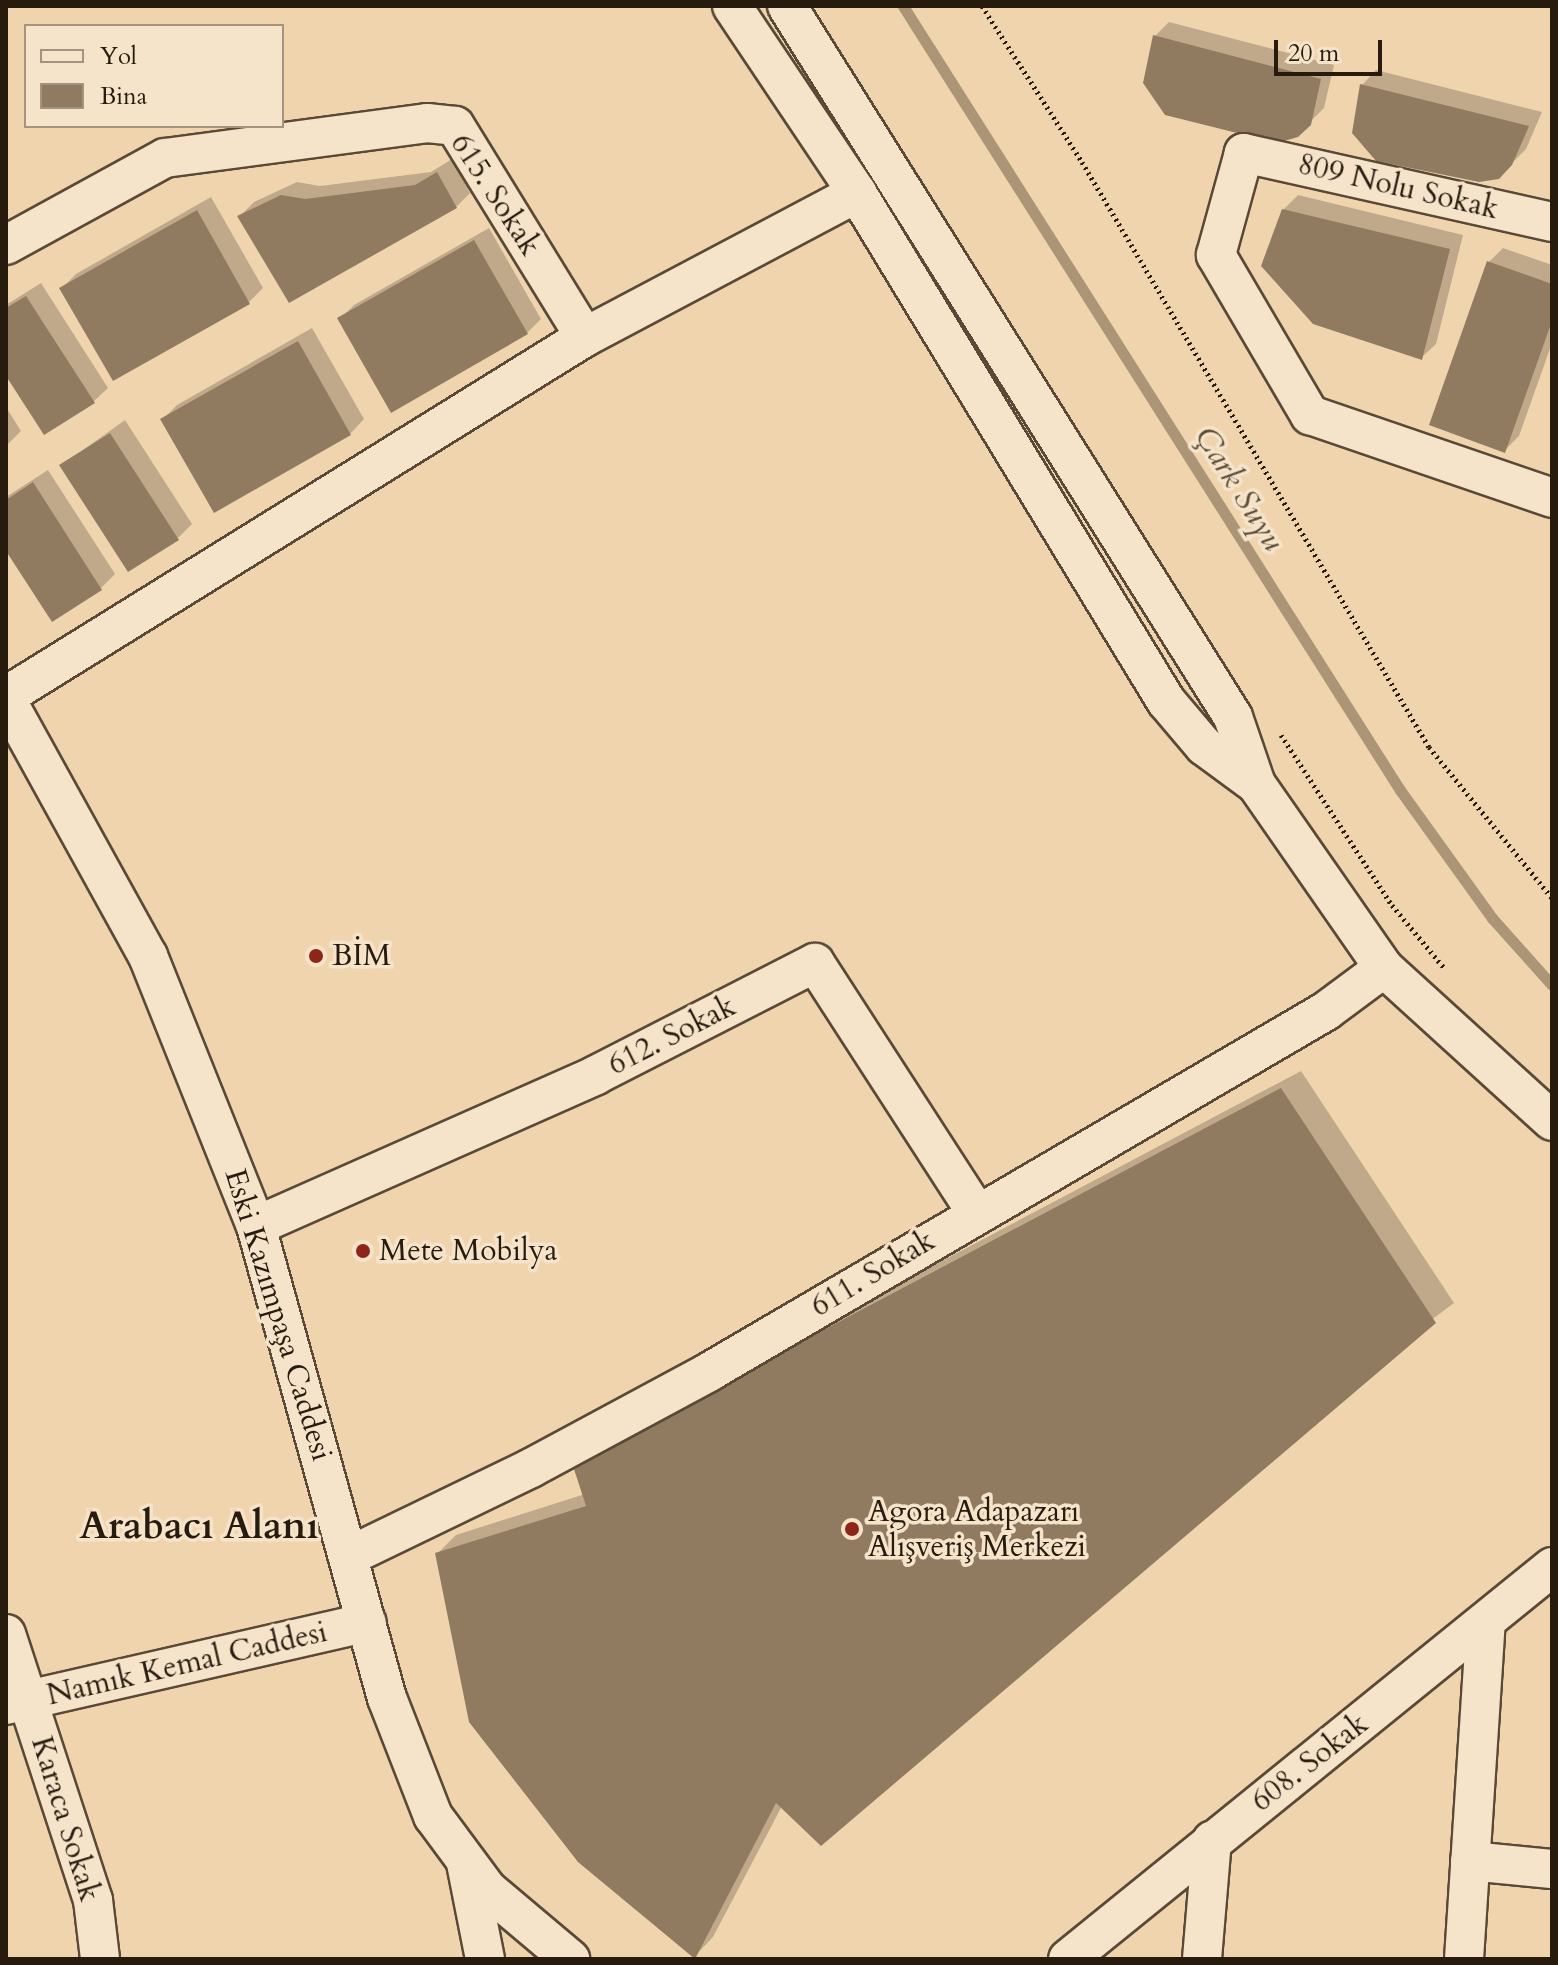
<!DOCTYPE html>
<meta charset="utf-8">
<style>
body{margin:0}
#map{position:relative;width:1558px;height:1965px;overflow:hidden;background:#f0d4ad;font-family:Cardo,serif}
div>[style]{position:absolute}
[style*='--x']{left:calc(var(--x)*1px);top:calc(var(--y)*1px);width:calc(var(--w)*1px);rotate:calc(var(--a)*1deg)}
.shadow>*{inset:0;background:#0003}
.stream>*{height:11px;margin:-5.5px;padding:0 5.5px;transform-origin:5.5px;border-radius:5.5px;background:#ac9577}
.building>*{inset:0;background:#907b61}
.path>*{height:5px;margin-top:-2.5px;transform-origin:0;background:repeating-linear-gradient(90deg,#271b0e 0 2px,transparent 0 6px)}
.roads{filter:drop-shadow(2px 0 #594936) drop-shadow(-2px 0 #594936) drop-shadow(0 2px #594936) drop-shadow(0 -2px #594936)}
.minor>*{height:38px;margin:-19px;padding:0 19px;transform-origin:19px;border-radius:19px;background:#f5e3ca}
.dots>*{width:22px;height:22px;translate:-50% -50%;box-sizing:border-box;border:4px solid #f5e3ca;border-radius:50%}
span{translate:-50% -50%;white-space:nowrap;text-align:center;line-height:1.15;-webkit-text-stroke:7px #f5e3ca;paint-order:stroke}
.street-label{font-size:30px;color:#271b0e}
.poi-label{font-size:30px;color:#271b0e}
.left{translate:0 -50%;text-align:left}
.water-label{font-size:32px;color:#5c4c38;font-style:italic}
.district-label{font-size:38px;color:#271b0e;font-weight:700}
.frame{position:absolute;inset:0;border:8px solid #271b0e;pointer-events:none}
.legend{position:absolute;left:24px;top:24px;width:260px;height:104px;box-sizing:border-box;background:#f5e3ca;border:2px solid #a3937f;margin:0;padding:10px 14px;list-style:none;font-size:24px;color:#271b0e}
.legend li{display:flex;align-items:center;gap:16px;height:40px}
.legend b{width:40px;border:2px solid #a3937f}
.scale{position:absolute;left:1274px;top:40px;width:108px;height:36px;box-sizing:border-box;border:4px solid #271b0e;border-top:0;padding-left:10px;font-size:24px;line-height:28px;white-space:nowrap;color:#271b0e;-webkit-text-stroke:6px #f5e3ca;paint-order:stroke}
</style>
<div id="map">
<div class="shadow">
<i style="clip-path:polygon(1169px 22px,1334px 65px,1324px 108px,1297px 135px,1155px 36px)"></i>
<i style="clip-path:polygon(1376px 70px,1542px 112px,1526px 149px,1498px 177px,1377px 159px,1354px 133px,1362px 85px)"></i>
<i style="clip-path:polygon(452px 159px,470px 193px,456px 207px,240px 216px,254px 202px,297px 182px,320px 186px,431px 172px)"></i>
<i style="clip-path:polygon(1298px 195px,1463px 235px,1436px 344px,1421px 358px,1283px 210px)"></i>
<i style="clip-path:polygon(211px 197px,263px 288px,249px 302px,114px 379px,62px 288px,76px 274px)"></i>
<i style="clip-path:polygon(489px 228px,541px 319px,527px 333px,340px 319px,354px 305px)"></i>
<i style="clip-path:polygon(1503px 248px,1552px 265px,1552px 343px,1519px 436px,1505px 450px,1489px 262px)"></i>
<i style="clip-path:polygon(41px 283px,108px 388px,93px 402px,6px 372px,6px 305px)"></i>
<i style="clip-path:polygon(312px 328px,364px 419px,350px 434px,215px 510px,163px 419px,177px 405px)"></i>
<i style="clip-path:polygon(6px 407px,21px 431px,6px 446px)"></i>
<i style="clip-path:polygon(125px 420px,192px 524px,177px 539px,62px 465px)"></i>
<i style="clip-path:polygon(48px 470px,115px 574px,101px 588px,6px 547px,6px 497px)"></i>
<i style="clip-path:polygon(1301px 1071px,1454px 1303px,782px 1806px,713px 1937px,695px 1956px,437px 1554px,456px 1535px,585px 1494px,594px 1445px)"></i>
</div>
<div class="stream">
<i style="--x:903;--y:6;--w:928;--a:57.63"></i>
<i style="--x:1400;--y:790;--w:158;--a:54.3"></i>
<i style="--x:1492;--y:918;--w:90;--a:48.2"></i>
</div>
<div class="building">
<i style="clip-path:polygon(1153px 35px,1321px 79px,1311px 125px,1298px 137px,1277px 143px,1165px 115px,1143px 83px)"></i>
<i style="clip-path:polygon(1360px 84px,1529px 126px,1512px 165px,1499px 179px,1479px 182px,1376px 161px,1352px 133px)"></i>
<i style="clip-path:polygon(437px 172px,457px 208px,289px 303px,237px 216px,281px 195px,305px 199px,415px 185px)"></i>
<i style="clip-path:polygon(1282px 209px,1450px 249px,1422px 360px,1313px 324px,1261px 266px)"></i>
<i style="clip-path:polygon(197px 210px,250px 304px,113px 381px,59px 288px)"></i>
<i style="clip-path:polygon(474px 240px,528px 334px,391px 413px,337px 318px)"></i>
<i style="clip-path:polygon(1487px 261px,1552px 284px,1552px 321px,1505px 453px,1429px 425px)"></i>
<i style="clip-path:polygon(26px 296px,95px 403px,44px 435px,6px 376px,6px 308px)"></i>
<i style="clip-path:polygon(298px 341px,351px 435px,214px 513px,160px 419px)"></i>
<i style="clip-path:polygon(110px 433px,179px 540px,128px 572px,59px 465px)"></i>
<i style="clip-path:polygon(33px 482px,102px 590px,52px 622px,6px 551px,6px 500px)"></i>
<i style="clip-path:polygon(1281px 1088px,1436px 1323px,821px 1846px,776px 1803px,695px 1959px,578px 1862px,469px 1722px,435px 1553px,586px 1506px,572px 1463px)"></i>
</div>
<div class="path">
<i style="--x:982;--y:6;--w:185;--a:57.3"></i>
<i style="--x:1082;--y:162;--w:680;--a:59.33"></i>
<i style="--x:1429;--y:747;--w:195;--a:50.8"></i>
<i style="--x:1281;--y:735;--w:203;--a:56.9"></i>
<i style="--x:1392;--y:905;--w:83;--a:50.4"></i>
</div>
<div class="roads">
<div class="minor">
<i style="--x:732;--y:6;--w:225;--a:56.2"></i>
<i style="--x:857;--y:193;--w:595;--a:58.69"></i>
<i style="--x:1166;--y:701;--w:59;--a:49.8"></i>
<i style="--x:1204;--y:746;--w:64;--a:36.2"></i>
<i style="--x:787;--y:6;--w:839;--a:57.9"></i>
<i style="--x:1233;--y:717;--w:71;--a:71.1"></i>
<i style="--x:1256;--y:784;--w:224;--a:55.2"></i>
<i style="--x:1384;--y:968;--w:227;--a:42.3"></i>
<i style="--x:1552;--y:222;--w:316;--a:-167.4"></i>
<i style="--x:1244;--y:153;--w:106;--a:105.4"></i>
<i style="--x:1216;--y:255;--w:186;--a:59.6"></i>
<i style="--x:1310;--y:415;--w:256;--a:18.9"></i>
<i style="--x:6;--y:245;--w:181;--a:-28.7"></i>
<i style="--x:165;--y:158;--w:264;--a:-7.6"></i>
<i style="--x:427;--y:123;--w:28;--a:6"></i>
<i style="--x:455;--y:126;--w:248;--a:58.4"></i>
<i style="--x:6;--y:696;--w:681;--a:-31.8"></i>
<i style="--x:585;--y:337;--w:308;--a:-27.9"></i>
<i style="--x:6;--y:699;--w:294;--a:61.1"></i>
<i style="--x:148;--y:956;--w:291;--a:68.2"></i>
<i style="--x:256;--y:1226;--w:490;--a:74.5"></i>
<i style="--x:387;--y:1698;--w:127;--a:68.7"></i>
<i style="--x:433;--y:1816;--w:91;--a:53.5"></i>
<i style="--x:487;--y:1889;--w:109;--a:40.1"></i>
<i style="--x:256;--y:1226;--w:372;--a:-23.9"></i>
<i style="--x:596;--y:1075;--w:246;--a:-27.1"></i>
<i style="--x:815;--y:963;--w:297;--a:57.1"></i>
<i style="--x:349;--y:1556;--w:202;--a:-25.8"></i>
<i style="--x:531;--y:1468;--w:202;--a:-28.3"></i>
<i style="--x:709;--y:1372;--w:715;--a:-30.33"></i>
<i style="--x:1326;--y:1011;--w:72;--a:-36.6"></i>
<i style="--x:6;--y:1634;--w:280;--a:71.9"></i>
<i style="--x:93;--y:1900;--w:59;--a:83.2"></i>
<i style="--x:6;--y:1705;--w:370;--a:-12.9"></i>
<i style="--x:1470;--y:1861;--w:82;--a:5.6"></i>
<i style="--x:466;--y:1863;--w:98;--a:78.8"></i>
<i style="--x:1068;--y:1959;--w:623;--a:-39"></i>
<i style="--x:1202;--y:1959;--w:119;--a:-85.2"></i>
<i style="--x:1464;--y:1959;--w:337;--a:-86.3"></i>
</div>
</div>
<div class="dots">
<i style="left:316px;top:956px;background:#8f2418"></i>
<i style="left:363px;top:1251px;background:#8f2418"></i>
<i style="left:852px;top:1529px;background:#8f2418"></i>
</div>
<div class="street-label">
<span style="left:1398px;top:187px;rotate:13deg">809 Nolu Sokak</span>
<span style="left:495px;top:195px;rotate:57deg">615. Sokak</span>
<span style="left:672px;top:1036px;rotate:-27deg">612. Sokak</span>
<span style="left:873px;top:1274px;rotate:-31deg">611. Sokak</span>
<span style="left:278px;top:1315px;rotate:73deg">Eski Kazımpaşa Caddesi</span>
<span style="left:187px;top:1664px;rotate:-13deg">Namık Kemal Caddesi</span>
<span style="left:1310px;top:1763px;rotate:-38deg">608. Sokak</span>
<span style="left:65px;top:1819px;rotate:73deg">Karaca Sokak</span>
</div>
<div class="poi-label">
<span class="left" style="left:332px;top:956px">BİM</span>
<span class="left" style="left:379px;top:1251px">Mete Mobilya</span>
<span class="left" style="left:868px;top:1529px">Agora Adapazarı<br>Alışveriş Merkezi</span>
</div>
<div class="water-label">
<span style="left:1239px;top:489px;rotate:58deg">Çark Suyu</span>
</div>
<div class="district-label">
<span style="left:199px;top:1527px">Arabacı Alanı</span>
</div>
<div class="frame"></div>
<ul class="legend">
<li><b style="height:10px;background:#f5e3ca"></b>Yol</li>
<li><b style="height:22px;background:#907b61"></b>Bina</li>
</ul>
<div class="scale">20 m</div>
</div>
